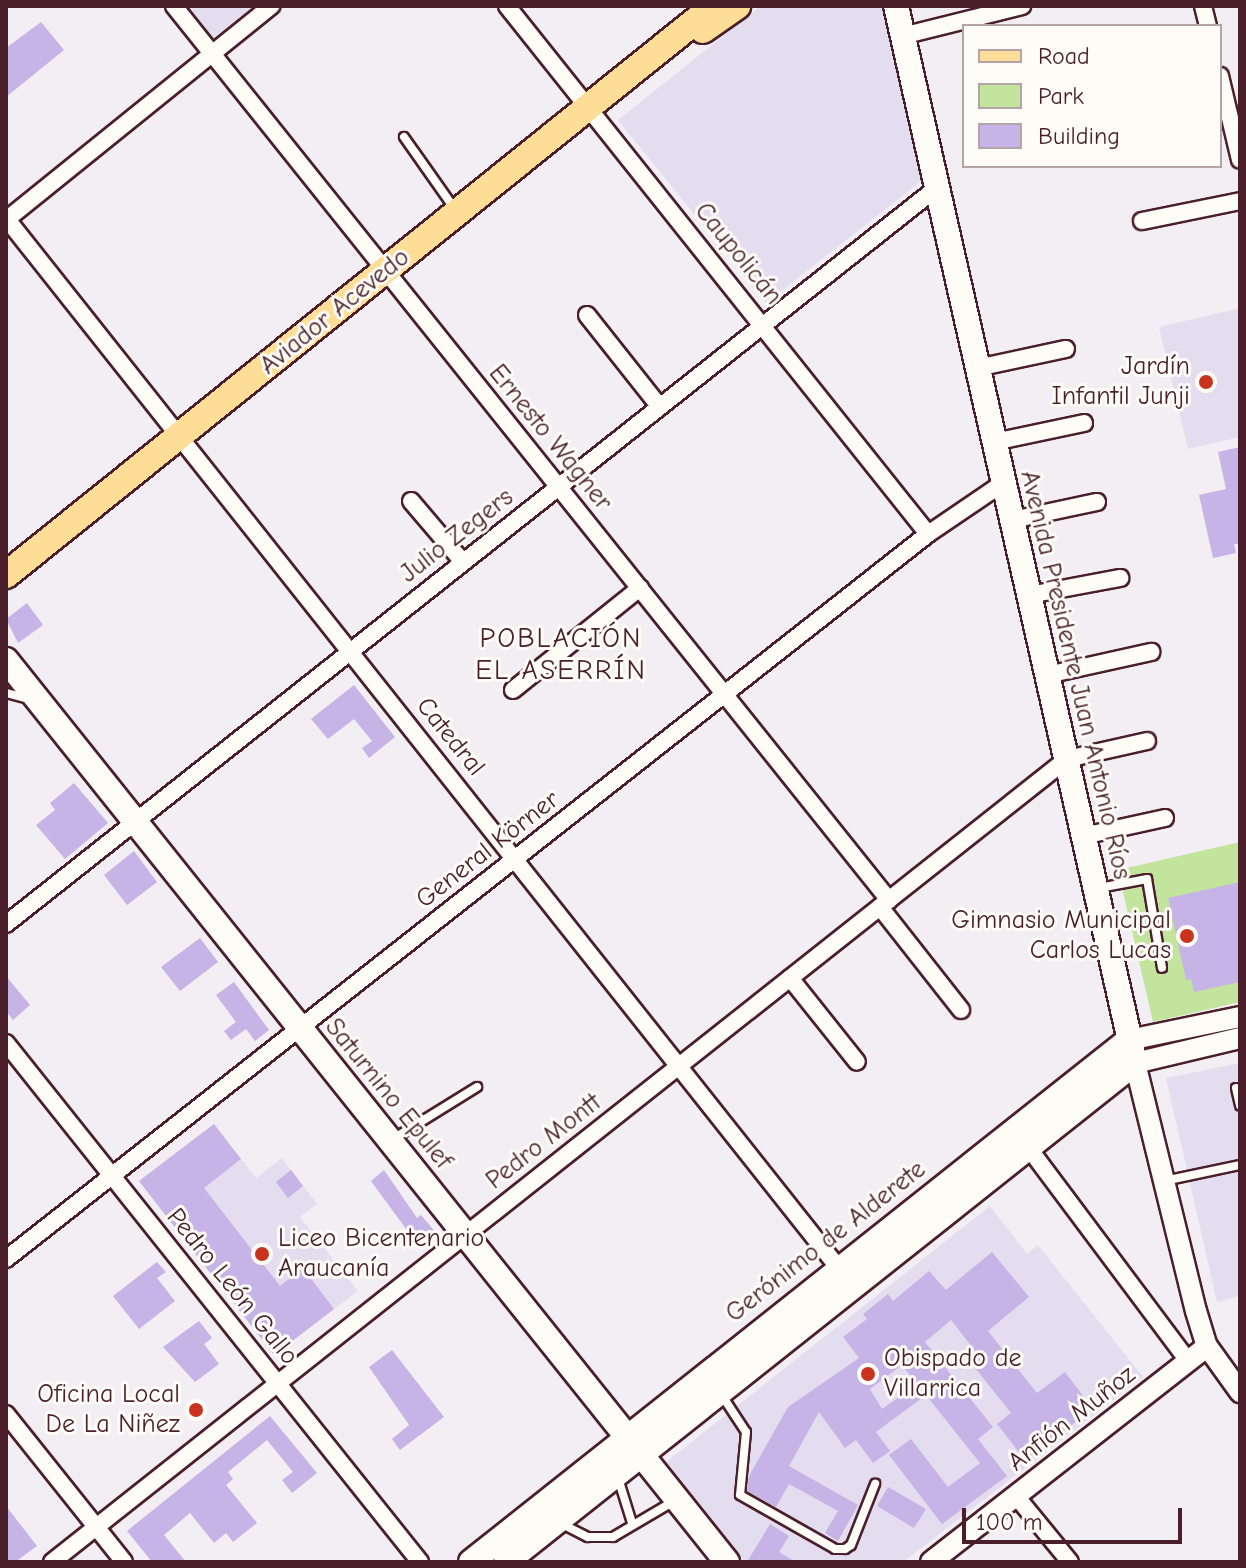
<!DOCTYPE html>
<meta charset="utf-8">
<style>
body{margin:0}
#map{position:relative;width:1246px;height:1568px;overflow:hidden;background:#f2eef3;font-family:"Comic Neue",sans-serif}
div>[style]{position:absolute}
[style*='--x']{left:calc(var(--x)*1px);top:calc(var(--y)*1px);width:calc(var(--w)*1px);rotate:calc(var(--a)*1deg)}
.built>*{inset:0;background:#e4ddef}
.green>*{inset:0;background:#c3e49c}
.building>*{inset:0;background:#c5b4e5}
.roads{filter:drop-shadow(2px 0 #4a1f2b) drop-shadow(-2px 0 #4a1f2b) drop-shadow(0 2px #4a1f2b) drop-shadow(0 -2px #4a1f2b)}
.service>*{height:8px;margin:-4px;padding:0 4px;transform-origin:4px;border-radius:4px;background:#fdfcf7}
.minor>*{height:16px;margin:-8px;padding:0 8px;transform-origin:8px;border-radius:8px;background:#fdfcf7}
.tertiary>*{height:20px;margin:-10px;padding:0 10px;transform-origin:10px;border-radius:10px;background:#fdfcf7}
.secondary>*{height:24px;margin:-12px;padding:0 12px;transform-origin:12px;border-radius:12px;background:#fdfcf7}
.primary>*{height:26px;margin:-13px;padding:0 13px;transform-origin:13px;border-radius:13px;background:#fedd96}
.dots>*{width:22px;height:22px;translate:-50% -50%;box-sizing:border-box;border:4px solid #fdfcf7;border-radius:50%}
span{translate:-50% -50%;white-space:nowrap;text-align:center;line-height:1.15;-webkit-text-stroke:6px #fdfcf7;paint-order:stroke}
.street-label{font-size:26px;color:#4a1f2b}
.poi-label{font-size:26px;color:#4a1f2b}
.right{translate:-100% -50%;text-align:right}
.left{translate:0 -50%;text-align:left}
.neighbourhood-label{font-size:28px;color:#4a1f2b;letter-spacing:2px}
.frame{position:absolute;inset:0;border:8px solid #4a1f2b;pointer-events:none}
.legend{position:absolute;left:962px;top:24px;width:260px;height:144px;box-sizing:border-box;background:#fdfcf7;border:2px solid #b5a4a5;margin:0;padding:10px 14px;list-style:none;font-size:24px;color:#4a1f2b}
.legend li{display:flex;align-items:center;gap:16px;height:40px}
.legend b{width:40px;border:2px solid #b5a4a5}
.scale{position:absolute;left:962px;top:1508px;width:220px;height:36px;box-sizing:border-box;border:4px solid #4a1f2b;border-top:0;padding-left:10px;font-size:24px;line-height:28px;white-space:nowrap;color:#4a1f2b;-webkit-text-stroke:6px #fdfcf7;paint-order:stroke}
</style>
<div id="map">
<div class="built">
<i style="clip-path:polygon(186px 6px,253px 6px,212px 39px)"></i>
<i style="clip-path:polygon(761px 6px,883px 6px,925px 178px,766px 303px,618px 120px)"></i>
<i style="clip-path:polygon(1240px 308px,1240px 437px,1188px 449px,1159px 327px)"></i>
<i style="clip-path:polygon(1240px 1063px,1240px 1296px,1217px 1302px,1166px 1078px)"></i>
<i style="clip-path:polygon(214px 1124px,256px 1178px,282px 1158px,317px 1204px,300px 1217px,358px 1291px,274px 1355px,139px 1181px)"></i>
<i style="clip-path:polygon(990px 1206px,1027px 1254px,1038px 1245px,1143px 1377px,903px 1562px,745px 1562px,665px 1463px)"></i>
</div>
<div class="green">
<i style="clip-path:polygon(1240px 842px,1240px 1002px,1153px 1022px,1118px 870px)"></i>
</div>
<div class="building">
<i style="clip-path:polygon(41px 22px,64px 50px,6px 97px,6px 48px)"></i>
<i style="clip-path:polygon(1240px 447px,1240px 544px,1234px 544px,1236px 553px,1213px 558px,1199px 495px,1226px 489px,1218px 452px)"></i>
<i style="clip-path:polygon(27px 603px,43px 625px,18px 643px,6px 619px)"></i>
<i style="clip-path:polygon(354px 685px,395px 737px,369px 758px,362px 748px,372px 741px,354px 719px,328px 739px,311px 719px)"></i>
<i style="clip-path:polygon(74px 783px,108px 823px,65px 859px,36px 825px,55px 810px,50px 803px)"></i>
<i style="clip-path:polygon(134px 851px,157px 882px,127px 905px,104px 875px)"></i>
<i style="clip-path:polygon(1240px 882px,1240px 982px,1194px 992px,1191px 979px,1186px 980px,1168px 898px)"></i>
<i style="clip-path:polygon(200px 938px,218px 962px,180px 991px,161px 967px)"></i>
<i style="clip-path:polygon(6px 976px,30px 1005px,13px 1020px,6px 1011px)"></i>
<i style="clip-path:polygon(234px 982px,269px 1030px,255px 1041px,246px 1029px,231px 1040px,224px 1031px,236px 1022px,216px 995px)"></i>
<i style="clip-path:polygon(214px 1124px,241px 1159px,204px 1188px,280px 1286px,303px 1268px,334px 1309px,274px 1355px,139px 1181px)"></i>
<i style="clip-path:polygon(291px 1170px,303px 1186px,288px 1198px,276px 1182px)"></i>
<i style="clip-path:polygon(384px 1170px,417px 1218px,421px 1215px,437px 1234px,420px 1248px,371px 1181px)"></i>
<i style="clip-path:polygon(evenodd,992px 1252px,1029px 1297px,988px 1331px,1037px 1393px,1065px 1372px,1093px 1409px,1025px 1460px,997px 1424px,1011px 1413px,968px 1359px,976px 1352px,951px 1320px,925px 1342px,993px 1427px,978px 1439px,1007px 1476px,942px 1524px,889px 1455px,911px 1439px,948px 1487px,980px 1463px,926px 1395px,876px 1432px,890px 1451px,873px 1463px,856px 1440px,845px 1448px,819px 1412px,789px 1466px,858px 1505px,838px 1541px,825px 1533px,838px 1511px,789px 1484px,776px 1507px,747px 1491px,749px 1476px,788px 1407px,859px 1358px,843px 1337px,867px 1319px,863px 1314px,888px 1294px,893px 1301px,929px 1271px,946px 1290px,992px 1252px,902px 1365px,917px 1384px,882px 1409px,870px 1389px,902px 1365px)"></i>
<i style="clip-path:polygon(157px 1262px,166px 1272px,157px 1278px,175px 1301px,139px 1329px,113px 1296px)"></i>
<i style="clip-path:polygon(199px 1321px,212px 1338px,204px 1344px,219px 1364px,195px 1382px,163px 1347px)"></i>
<i style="clip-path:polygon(392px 1350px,444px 1417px,400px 1450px,392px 1439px,409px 1425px,369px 1367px)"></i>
<i style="clip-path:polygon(270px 1416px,317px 1473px,292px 1493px,282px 1480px,293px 1472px,267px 1440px,228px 1472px,233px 1479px,226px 1485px,257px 1523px,233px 1542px,226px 1533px,214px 1543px,190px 1513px,164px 1535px,186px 1562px,152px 1562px,127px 1531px)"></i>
<i style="clip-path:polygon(888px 1487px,926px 1509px,914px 1528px,877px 1506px)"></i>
<i style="clip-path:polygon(6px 1506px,37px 1546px,15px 1562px,6px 1562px)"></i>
<i style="clip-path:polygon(770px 1524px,789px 1536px,779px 1552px,796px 1562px,747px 1562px)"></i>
</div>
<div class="roads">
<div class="service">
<i style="--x:404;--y:137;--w:87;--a:54.8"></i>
<i style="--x:6;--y:693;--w:23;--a:15"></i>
<i style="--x:1099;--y:888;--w:49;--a:-10.6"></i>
<i style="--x:1147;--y:879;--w:90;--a:80.4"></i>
<i style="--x:1236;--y:1088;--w:18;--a:77"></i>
<i style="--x:393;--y:1139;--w:99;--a:-31.8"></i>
<i style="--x:1164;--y:1181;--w:78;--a:-11.9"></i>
<i style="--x:721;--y:1394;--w:45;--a:56.7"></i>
<i style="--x:746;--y:1432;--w:63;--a:95.4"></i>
<i style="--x:740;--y:1495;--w:109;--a:29.6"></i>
<i style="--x:835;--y:1549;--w:10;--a:0"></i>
<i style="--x:845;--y:1549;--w:7;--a:-34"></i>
<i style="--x:851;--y:1545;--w:66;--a:-68.5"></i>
<i style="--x:618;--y:1478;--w:47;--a:72.7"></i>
<i style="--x:562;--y:1524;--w:29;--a:27"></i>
<i style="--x:588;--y:1537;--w:25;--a:0"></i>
<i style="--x:613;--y:1537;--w:71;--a:-30.5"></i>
</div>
<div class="minor">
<i style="--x:174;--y:6;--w:1145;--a:51.35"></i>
<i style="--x:507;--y:6;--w:675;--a:51.43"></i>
<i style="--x:1203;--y:6;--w:21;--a:76"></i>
<i style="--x:902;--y:36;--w:124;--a:-14"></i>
<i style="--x:1220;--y:76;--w:86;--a:76.6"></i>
<i style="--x:6;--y:218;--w:1350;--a:51.59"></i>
<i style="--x:6;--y:220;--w:341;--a:-38.9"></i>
<i style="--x:1142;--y:221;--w:100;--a:-11.5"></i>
<i style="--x:587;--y:315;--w:117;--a:51.6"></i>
<i style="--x:977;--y:368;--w:91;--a:-12.1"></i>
<i style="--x:994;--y:442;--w:92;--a:-11.9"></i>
<i style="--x:411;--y:501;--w:80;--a:49.6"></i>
<i style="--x:1012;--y:520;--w:87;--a:-12"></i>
<i style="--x:1029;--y:595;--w:93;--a:-10.6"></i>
<i style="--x:1047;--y:675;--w:107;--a:-12.5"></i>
<i style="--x:513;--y:690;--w:163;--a:-38.8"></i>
<i style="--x:1083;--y:836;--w:84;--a:-12.4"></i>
<i style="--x:880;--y:907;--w:131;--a:51.8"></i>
<i style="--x:6;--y:924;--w:1188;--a:-38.34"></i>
<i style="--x:790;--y:978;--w:107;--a:51.4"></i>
<i style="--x:6;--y:1043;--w:664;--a:51.42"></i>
<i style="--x:1028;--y:1147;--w:267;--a:53.2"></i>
<i style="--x:6;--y:1259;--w:1173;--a:-38.18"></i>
<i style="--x:928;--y:534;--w:91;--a:-34.2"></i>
<i style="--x:6;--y:1414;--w:189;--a:51.4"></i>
<i style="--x:1016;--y:1496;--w:85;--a:50.7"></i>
<i style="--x:52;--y:1562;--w:1294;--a:-38.35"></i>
<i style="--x:1067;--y:759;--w:82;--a:-12.7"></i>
</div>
<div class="tertiary">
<i style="--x:1240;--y:1038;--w:108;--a:166.6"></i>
<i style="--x:1135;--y:1063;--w:255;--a:76.2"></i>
<i style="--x:1196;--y:1311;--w:37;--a:73"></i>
<i style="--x:1207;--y:1346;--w:57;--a:54.3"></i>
<i style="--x:1129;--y:1040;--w:113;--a:-11.7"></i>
<i style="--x:931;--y:1562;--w:350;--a:-38"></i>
</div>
<div class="secondary">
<i style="--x:6;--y:660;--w:1155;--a:51.36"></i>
<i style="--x:471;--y:1562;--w:840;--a:-38.43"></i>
<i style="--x:506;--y:1562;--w:803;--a:-38.43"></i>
<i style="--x:1135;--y:1063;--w:1084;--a:-102.74"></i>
</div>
<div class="primary">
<i style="--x:703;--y:30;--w:42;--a:-35.2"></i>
<i style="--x:6;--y:575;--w:908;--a:-38.79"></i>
</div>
</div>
<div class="dots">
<i style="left:1206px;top:382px;background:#c8321e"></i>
<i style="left:1187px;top:936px;background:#c8321e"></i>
<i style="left:262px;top:1254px;background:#c8321e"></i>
<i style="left:868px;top:1374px;background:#c8321e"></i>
<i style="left:196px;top:1410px;background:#c8321e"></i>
</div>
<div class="street-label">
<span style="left:738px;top:254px;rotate:51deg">Caupolicán</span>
<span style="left:335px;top:312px;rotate:-39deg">Aviador Acevedo</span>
<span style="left:550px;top:438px;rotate:51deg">Ernesto Wagner</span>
<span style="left:457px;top:536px;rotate:-38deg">Julio Zegers</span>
<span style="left:1075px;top:675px;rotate:77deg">Avenida Presidente Juan Antonio Ríos</span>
<span style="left:450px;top:737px;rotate:51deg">Catedral</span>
<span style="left:488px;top:850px;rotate:-38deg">General Körner</span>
<span style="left:388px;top:1094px;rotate:51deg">Saturnino Epulef</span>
<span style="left:544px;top:1142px;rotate:-38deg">Pedro Montt</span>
<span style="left:826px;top:1242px;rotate:-38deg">Gerónimo de Alderete</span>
<span style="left:232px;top:1287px;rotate:51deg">Pedro León Gallo</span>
<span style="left:1072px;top:1419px;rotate:-38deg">Anfión Muñoz</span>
</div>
<div class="poi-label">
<span class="right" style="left:1190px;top:382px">Jardín<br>Infantil Junji</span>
<span class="right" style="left:1171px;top:936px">Gimnasio Municipal<br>Carlos Lucas</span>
<span class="left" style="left:278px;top:1254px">Liceo Bicentenario<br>Araucanía</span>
<span class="left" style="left:884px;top:1374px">Obispado de<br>Villarrica</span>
<span class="right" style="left:180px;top:1410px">Oficina Local<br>De La Niñez</span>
</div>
<div class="neighbourhood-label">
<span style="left:561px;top:654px">POBLACIÓN<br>EL ASERRÍN</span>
</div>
<div class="frame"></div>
<ul class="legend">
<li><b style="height:10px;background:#fedd96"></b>Road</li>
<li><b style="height:22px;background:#c3e49c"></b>Park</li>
<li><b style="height:22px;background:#c5b4e5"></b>Building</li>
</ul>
<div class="scale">100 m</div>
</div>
